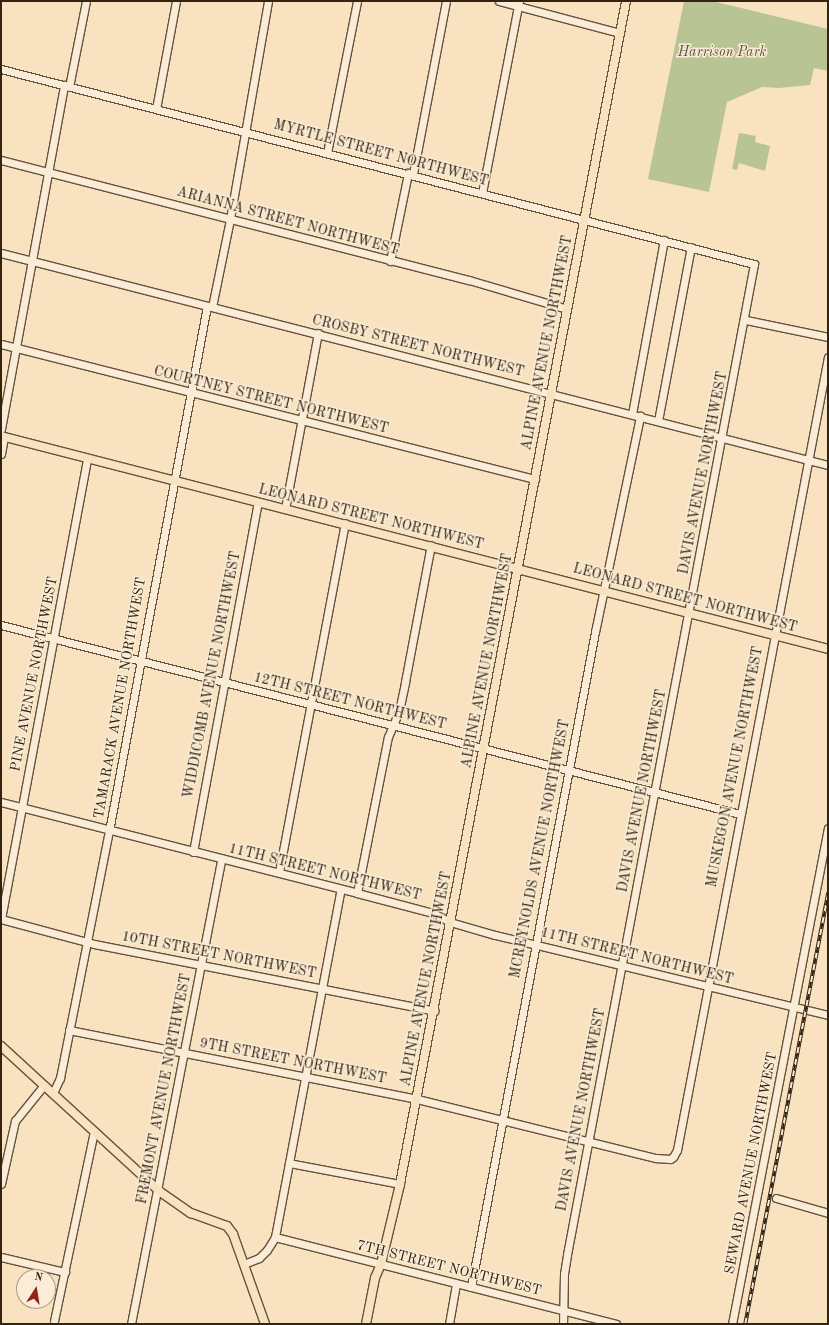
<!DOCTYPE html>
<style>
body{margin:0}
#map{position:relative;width:829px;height:1325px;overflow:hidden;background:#f8e2c0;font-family:"Old Standard TT",serif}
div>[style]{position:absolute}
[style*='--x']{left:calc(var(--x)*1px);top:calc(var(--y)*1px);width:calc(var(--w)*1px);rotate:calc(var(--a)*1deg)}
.green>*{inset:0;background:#b9c495}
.roads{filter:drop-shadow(1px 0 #64533c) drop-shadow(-1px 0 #64533c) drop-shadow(0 1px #64533c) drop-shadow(0 -1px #64533c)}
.minor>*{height:7px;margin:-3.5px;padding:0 3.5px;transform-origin:3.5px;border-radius:3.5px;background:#faecd6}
.major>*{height:8px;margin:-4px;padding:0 4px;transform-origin:4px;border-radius:4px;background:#f8e2c0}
.rail>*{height:3.5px;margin-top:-1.75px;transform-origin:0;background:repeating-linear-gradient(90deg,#faecd6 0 6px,#332310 0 12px);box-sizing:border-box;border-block:1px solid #332310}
span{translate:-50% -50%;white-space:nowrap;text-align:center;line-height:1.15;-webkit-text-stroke:3px #faecd6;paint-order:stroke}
.park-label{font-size:14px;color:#5b5338;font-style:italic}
.street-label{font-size:14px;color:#332310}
.frame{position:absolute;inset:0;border:2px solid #332310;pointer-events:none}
.north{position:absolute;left:16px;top:1269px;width:40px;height:40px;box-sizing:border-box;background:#faecd6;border:1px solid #aa9c87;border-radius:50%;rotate:12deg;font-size:11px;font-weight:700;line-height:16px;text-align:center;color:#332310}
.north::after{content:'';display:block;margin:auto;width:14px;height:18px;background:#8f2418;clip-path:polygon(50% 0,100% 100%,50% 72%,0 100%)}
</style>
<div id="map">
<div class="green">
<i style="clip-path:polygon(684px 1px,712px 1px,828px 29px,828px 71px,814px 68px,810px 85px,779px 88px,762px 87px,727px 102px,709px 192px,648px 179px)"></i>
<i style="clip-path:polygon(739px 133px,756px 136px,755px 142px,770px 146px,765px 171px,739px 163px,737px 170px,732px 169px)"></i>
</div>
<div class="roads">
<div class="minor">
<i style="--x:499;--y:1;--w:125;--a:14.8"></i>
<i style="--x:1;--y:69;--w:778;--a:14.52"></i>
<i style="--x:754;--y:264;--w:1008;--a:100.69"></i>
<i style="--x:567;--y:1255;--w:19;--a:99"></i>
<i style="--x:564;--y:1274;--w:50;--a:91.1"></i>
<i style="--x:69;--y:87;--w:88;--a:-78.8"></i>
<i style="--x:156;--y:109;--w:110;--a:-79.5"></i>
<i style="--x:327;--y:153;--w:155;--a:-78.8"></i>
<i style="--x:1;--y:160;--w:483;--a:14.4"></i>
<i style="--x:469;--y:280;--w:102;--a:16.5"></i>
<i style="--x:413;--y:174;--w:176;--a:-79.2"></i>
<i style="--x:482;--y:193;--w:196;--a:-79.1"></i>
<i style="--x:1;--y:253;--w:854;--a:14.38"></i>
<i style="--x:390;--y:261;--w:90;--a:-78.4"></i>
<i style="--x:212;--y:307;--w:90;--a:-78.4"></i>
<i style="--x:230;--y:219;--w:221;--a:-80.1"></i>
<i style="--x:746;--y:320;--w:84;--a:11.7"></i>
<i style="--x:1;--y:344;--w:551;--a:14.19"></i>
<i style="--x:632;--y:414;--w:177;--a:-79.6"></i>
<i style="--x:658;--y:421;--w:177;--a:-79.3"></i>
<i style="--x:1;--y:429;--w:350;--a:-79.6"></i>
<i style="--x:1;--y:454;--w:17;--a:-80"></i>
<i style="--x:285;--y:509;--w:179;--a:-79.4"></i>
<i style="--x:1;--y:625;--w:763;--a:14.35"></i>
<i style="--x:1;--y:802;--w:367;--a:14.3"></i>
<i style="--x:357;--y:893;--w:79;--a:14.7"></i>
<i style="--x:433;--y:913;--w:19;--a:28"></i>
<i style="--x:450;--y:922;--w:47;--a:16.1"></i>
<i style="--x:495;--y:935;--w:342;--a:13.5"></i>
<i style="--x:193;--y:852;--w:356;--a:-79.5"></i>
<i style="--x:279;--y:872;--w:355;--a:-79.3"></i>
<i style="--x:357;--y:893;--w:159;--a:-78.8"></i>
<i style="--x:388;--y:737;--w:28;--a:-67"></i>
<i style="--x:399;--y:711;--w:30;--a:-78"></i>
<i style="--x:405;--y:682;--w:139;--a:-79.3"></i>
<i style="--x:1;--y:919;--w:469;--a:-79.4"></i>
<i style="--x:1;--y:919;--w:96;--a:15"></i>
<i style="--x:94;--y:944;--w:347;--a:11.1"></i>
<i style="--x:69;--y:1030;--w:355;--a:11.2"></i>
<i style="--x:417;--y:1099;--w:246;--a:13.9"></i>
<i style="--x:656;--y:1158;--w:14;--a:4"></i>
<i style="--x:670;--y:1159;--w:4;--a:-34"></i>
<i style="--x:673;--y:1157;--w:8;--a:-60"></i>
<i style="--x:677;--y:1150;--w:807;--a:-79.22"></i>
<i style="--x:53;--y:1093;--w:17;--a:-65"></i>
<i style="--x:60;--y:1078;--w:252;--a:-78.8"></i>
<i style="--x:109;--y:831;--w:534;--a:-79.43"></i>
<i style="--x:289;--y:1163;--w:113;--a:10.7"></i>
<i style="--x:1;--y:1184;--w:65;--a:-77.5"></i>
<i style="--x:15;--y:1121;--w:46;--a:-51.1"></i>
<i style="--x:776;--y:1198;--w:54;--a:16.1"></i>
<i style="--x:275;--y:1237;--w:352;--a:14.3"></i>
<i style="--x:1;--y:1257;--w:66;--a:13.2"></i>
<i style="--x:244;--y:1264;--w:16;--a:-22"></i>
<i style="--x:259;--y:1258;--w:11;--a:-45"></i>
<i style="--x:267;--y:1250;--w:15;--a:-58"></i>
<i style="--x:275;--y:1237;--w:354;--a:-79.3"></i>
<i style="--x:471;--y:1287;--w:667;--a:-79.28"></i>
<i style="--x:595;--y:632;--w:221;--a:-78.2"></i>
<i style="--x:54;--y:1321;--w:194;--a:-78.1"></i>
<i style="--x:131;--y:1324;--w:474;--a:-79"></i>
<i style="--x:449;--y:1324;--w:41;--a:-80.1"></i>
<i style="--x:732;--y:1324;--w:505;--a:-79.05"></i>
</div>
<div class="major">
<i style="--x:1;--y:436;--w:854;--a:14.44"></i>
<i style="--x:1;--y:1046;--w:214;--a:42.5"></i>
<i style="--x:159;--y:1191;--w:39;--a:35"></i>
<i style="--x:191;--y:1213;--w:38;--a:20"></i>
<i style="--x:227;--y:1226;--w:10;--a:53"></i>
<i style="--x:233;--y:1234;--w:96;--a:70.4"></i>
<i style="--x:366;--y:1324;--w:47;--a:-78.9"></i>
<i style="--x:375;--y:1278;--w:15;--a:-67"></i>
<i style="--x:381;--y:1264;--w:82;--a:-76.6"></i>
<i style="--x:400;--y:1184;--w:1204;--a:-79.18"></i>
</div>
</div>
<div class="rail">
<i style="--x:745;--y:1324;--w:439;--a:-79.1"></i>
</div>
<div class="park-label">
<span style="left:722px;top:52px">Harrison Park</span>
</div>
<div class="street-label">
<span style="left:381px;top:153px;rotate:15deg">MYRTLE STREET NORTHWEST</span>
<span style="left:288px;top:221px;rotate:15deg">ARIANNA STREET NORTHWEST</span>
<span style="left:547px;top:343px;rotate:-79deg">ALPINE AVENUE NORTHWEST</span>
<span style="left:418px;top:346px;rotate:14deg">CROSBY STREET NORTHWEST</span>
<span style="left:271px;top:400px;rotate:14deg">COURTNEY STREET NORTHWEST</span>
<span style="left:703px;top:473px;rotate:-79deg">DAVIS AVENUE NORTHWEST</span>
<span style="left:371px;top:517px;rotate:14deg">LEONARD STREET NORTHWEST</span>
<span style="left:685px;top:598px;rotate:15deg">LEONARD STREET NORTHWEST</span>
<span style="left:487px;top:661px;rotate:-79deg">ALPINE AVENUE NORTHWEST</span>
<span style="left:34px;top:674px;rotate:-79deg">PINE AVENUE NORTHWEST</span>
<span style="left:212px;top:675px;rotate:-79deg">WIDDICOMB AVENUE NORTHWEST</span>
<span style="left:120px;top:698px;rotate:-80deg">TAMARACK AVENUE NORTHWEST</span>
<span style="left:350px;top:701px;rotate:14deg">12TH STREET NORTHWEST</span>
<span style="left:735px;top:767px;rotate:-79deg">MUSKEGON AVENUE NORTHWEST</span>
<span style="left:642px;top:791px;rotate:-79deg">DAVIS AVENUE NORTHWEST</span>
<span style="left:540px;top:849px;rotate:-79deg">MCREYNOLDS AVENUE NORTHWEST</span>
<span style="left:325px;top:872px;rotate:14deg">11TH STREET NORTHWEST</span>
<span style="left:219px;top:955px;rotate:11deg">10TH STREET NORTHWEST</span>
<span style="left:637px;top:956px;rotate:14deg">11TH STREET NORTHWEST</span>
<span style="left:426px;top:979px;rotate:-79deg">ALPINE AVENUE NORTHWEST</span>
<span style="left:293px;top:1061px;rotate:11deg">9TH STREET NORTHWEST</span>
<span style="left:164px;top:1089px;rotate:-79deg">FREMONT AVENUE NORTHWEST</span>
<span style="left:581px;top:1110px;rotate:-79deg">DAVIS AVENUE NORTHWEST</span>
<span style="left:751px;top:1163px;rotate:-79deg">SEWARD AVENUE NORTHWEST</span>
<span style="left:449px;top:1268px;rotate:14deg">7TH STREET NORTHWEST</span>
</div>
<div class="frame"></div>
<div class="north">N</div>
</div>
